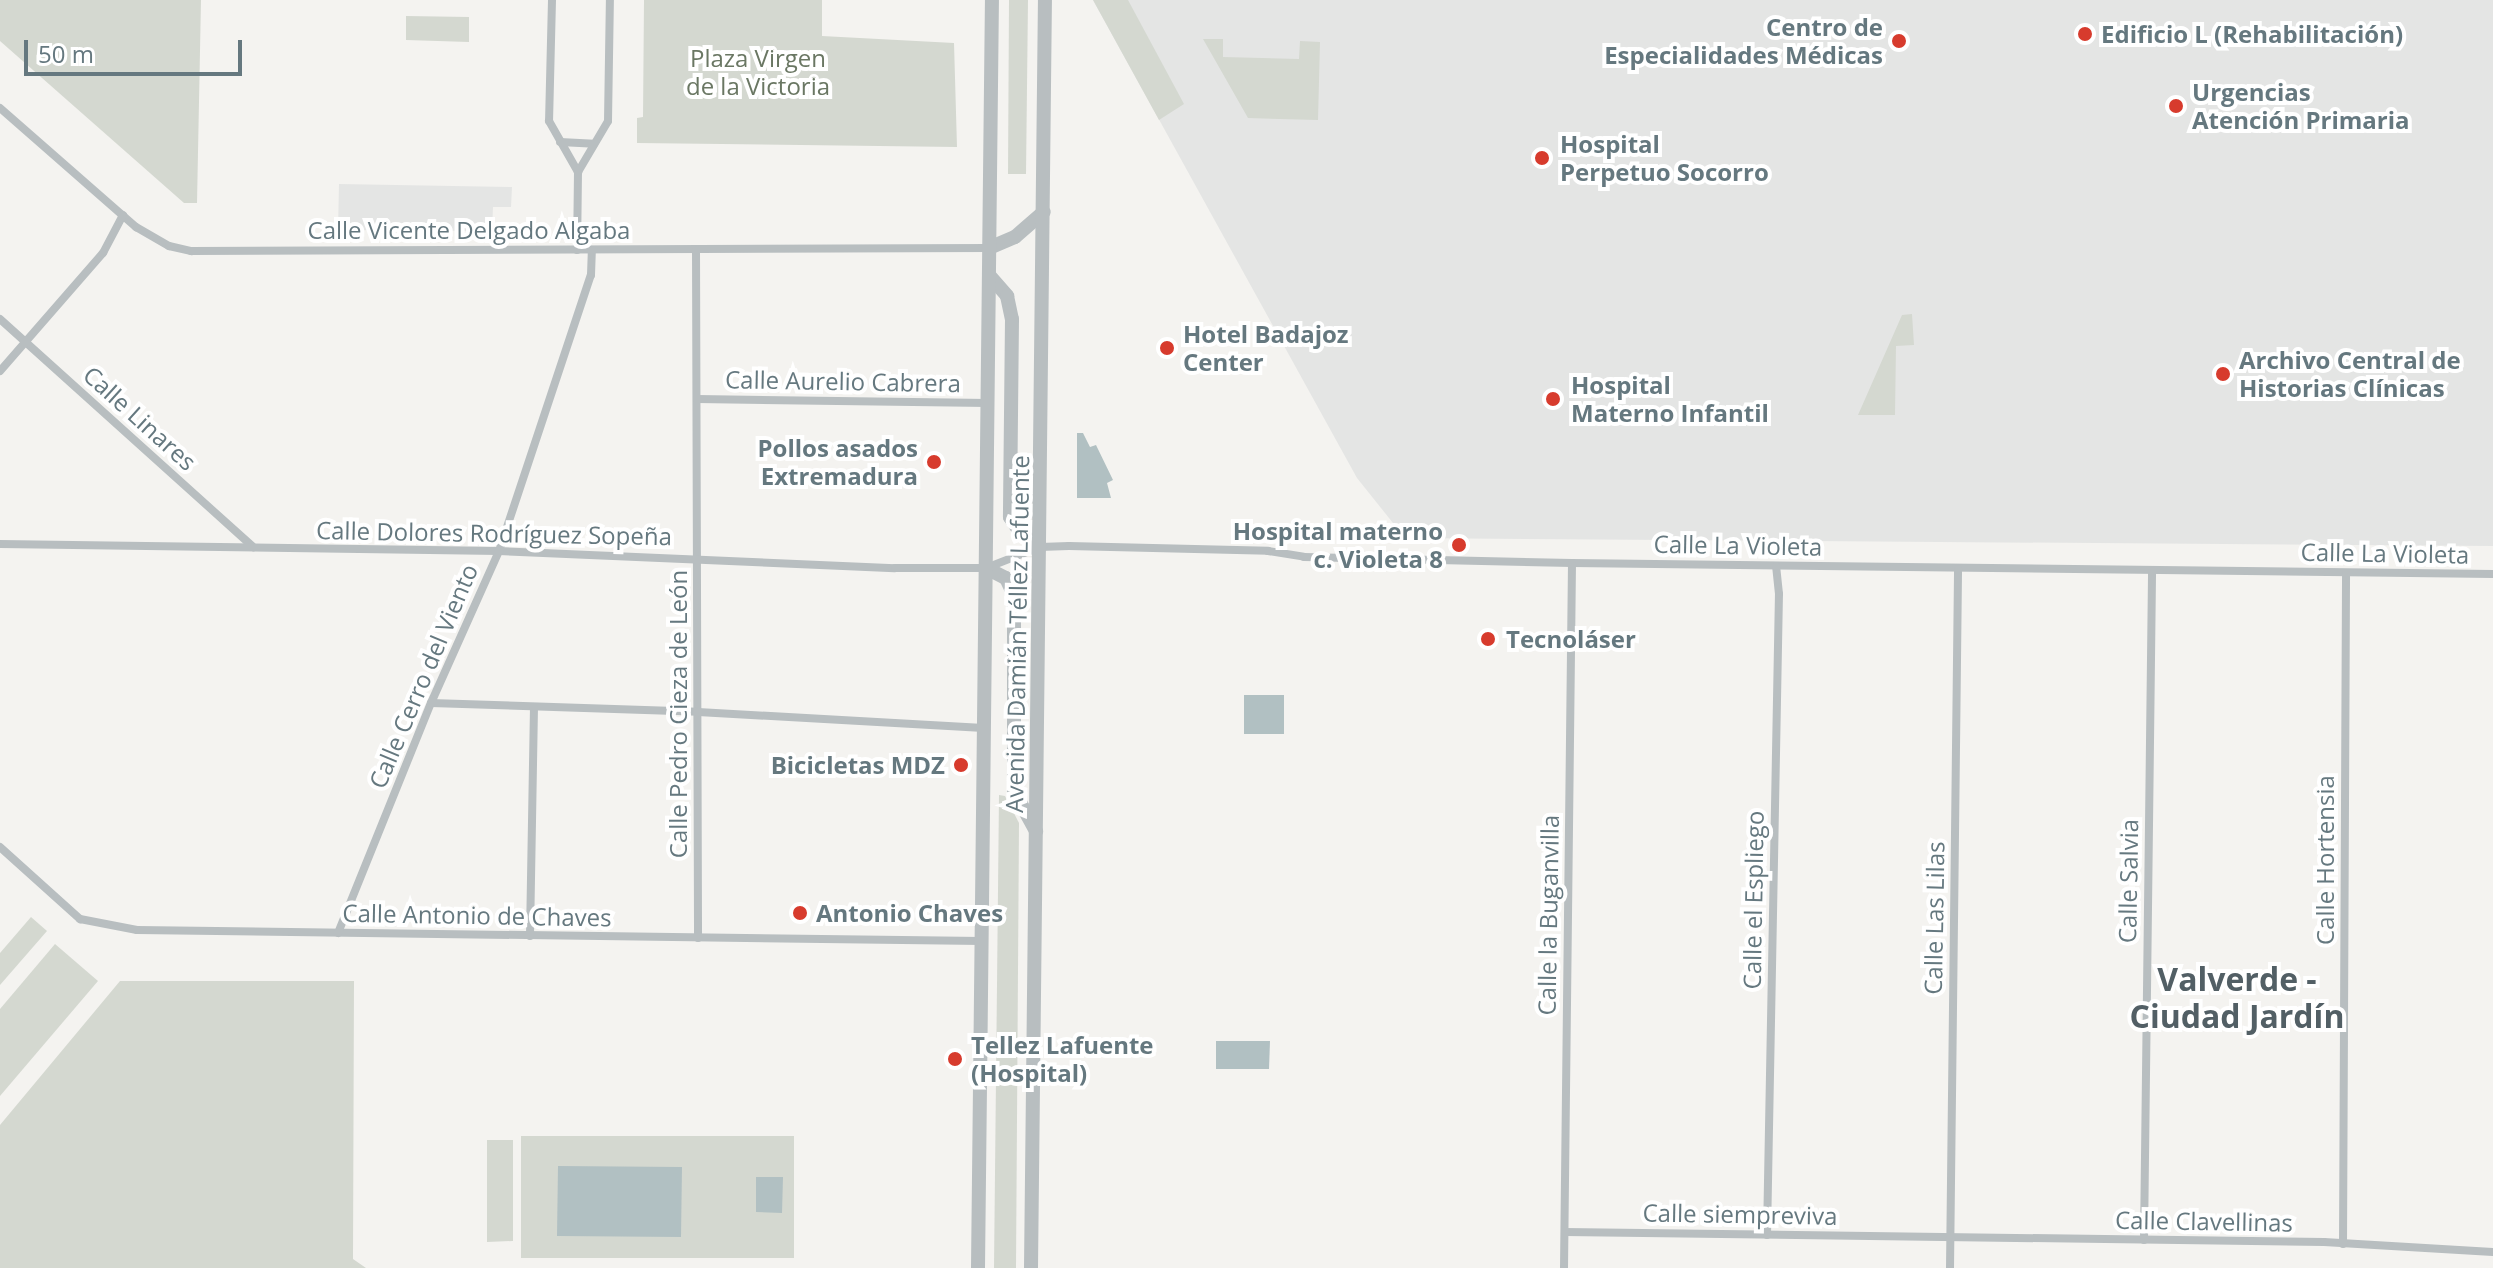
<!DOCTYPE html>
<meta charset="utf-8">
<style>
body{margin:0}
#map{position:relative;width:2493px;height:1268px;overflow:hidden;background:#f4f3f0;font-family:"Open Sans",sans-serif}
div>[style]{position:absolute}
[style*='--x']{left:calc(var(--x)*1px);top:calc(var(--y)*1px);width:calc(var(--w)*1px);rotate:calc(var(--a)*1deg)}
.built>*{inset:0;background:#e4e5e4}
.green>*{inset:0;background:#d4d8d0}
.water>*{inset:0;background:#b1c0c2}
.minor>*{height:8px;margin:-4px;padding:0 4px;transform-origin:4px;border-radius:4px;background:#b8bec0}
.tertiary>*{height:14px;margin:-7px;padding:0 7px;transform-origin:7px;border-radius:7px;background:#b8bec0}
.dots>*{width:22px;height:22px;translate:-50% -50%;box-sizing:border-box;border:4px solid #fff;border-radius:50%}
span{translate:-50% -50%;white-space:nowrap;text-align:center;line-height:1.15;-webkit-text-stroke:8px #fff;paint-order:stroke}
.poi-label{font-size:24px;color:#65787f;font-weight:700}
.right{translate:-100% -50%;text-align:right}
.left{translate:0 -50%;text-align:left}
.park-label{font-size:24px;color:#6a7763}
.street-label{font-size:24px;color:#65787f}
.district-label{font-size:32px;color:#525f65;font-weight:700}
.scale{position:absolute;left:24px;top:40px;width:218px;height:36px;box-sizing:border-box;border:4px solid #65787f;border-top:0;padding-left:10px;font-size:24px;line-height:28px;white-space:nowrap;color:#65787f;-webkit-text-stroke:6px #fff;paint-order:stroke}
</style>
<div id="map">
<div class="built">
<i style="clip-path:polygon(1093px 0,2493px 0,2493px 546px,1405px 538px,1357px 478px)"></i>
<i style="clip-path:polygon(339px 184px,512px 187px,511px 207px,493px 207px,492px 231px,338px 230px)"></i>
</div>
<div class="green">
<i style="clip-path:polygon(0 0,201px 0,197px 203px,184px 203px,0 41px)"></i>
<i style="clip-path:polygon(644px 0,822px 0,822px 36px,954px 43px,957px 147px,637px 143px,637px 118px,643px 117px)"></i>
<i style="clip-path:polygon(1009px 0,1028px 0,1026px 174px,1008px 174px)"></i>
<i style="clip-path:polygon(1093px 0,1128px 0,1184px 104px,1159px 120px)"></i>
<i style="clip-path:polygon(406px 16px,469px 17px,469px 42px,406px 40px)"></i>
<i style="clip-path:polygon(1203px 39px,1223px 39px,1223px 57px,1299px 59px,1300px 41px,1320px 42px,1318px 120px,1248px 118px)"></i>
<i style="clip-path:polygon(1912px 314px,1914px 345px,1896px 346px,1895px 415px,1858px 415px,1902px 315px)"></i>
<i style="clip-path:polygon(999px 795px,1005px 796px,1019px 823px,1016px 1268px,994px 1268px)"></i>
<i style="clip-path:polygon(31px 917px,47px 931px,0 985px,0 953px)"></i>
<i style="clip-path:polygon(55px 944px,98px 981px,0 1096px,0 1009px)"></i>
<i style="clip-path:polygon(120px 981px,354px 981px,353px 1259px,366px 1268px,0 1268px,0 1125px)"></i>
<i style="clip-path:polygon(521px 1136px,794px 1136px,794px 1258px,521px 1258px)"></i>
<i style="clip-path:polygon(487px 1140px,513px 1140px,513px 1241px,487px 1242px)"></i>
</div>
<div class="water">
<i style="clip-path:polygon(1077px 433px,1083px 433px,1090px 447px,1096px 445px,1113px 480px,1107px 483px,1111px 498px,1077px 498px)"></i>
<i style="clip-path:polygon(1244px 695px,1284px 695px,1284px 734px,1244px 734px)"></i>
<i style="clip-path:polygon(1216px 1041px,1270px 1041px,1269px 1069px,1216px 1069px)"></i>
<i style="clip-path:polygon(558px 1166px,682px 1167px,681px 1237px,557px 1236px)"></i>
<i style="clip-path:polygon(756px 1177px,783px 1177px,782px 1213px,756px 1212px)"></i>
</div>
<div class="minor">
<i style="--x:552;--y:0;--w:121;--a:91.4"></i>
<i style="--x:549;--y:121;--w:59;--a:60.4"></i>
<i style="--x:578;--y:172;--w:78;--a:90.7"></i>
<i style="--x:0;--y:108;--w:181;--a:41.2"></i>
<i style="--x:136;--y:227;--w:38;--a:30"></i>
<i style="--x:169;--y:246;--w:23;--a:13"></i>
<i style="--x:191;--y:251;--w:798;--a:-0.22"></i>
<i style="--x:560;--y:142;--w:34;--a:3"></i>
<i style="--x:578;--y:172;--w:59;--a:-59.5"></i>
<i style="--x:608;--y:121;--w:121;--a:-89.1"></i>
<i style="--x:696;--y:250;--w:688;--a:89.83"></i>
<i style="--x:0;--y:319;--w:341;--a:42"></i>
<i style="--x:0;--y:371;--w:157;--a:-48.9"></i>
<i style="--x:103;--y:253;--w:43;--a:-62.2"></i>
<i style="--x:697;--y:399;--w:291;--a:0.8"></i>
<i style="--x:0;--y:544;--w:499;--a:0.8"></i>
<i style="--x:499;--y:551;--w:396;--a:2.5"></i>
<i style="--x:895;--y:568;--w:91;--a:0"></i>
<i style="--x:986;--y:568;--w:58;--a:-21.3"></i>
<i style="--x:1040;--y:547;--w:29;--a:-2"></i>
<i style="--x:1069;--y:546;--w:199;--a:1.4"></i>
<i style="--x:1268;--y:551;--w:36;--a:9"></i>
<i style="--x:1304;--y:557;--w:268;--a:1.3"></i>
<i style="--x:1572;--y:563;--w:921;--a:0.68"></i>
<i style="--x:431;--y:703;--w:267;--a:1.9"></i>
<i style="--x:698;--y:712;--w:286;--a:3.2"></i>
<i style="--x:0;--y:847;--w:108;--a:42"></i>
<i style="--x:80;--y:919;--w:58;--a:10.9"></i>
<i style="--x:137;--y:930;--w:845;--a:0.75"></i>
<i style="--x:338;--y:933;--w:248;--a:-68"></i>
<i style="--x:431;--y:703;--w:167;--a:-65.9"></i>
<i style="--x:499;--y:551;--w:291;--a:-71.6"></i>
<i style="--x:591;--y:275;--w:25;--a:-88"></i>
<i style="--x:530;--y:936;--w:229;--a:-89"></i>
<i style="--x:1565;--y:1232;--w:759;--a:0.75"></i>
<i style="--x:2324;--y:1242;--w:169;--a:3.4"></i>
<i style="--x:1767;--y:1235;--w:641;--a:-88.93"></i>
<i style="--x:1779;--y:594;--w:28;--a:-96"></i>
<i style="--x:2144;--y:1240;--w:669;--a:-89.31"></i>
<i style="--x:2343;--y:1244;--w:671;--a:-89.74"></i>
<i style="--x:1564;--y:1268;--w:705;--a:-89.35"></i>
<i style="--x:1950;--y:1268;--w:699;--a:-89.34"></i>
</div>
<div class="tertiary">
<i style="--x:989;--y:248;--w:28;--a:-23"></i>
<i style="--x:1015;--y:237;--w:38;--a:-41"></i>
<i style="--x:989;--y:275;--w:28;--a:49"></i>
<i style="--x:1007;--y:296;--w:24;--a:78"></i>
<i style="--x:1012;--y:319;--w:198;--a:90.6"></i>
<i style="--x:1010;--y:517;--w:20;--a:57"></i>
<i style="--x:1021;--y:534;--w:23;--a:34"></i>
<i style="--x:986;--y:568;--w:22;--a:27"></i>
<i style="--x:1006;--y:578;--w:19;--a:65"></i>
<i style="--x:1014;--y:595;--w:196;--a:90"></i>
<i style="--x:1014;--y:791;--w:46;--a:61.2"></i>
<i style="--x:978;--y:1268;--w:1268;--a:-89.37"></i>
<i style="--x:1031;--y:1268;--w:1268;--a:-89.37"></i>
</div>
<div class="dots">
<i style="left:2085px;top:34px;background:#d73b2d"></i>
<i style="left:1899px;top:41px;background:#d73b2d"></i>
<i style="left:2176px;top:106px;background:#d73b2d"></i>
<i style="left:1542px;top:158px;background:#d73b2d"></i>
<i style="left:1167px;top:348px;background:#d73b2d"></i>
<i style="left:2223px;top:374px;background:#d73b2d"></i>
<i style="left:1553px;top:399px;background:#d73b2d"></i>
<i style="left:934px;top:462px;background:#d73b2d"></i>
<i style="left:1459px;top:545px;background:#d73b2d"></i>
<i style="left:1488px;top:639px;background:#d73b2d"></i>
<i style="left:961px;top:765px;background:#d73b2d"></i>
<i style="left:800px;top:913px;background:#d73b2d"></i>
<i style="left:955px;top:1059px;background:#d73b2d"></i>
</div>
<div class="poi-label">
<span class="right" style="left:1883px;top:41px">Centro de<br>Especialidades Médicas</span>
<span class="left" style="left:2101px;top:34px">Edificio L (Rehabilitación)</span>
<span class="left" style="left:2192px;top:106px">Urgencias<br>Atención Primaria</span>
<span class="left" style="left:1560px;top:158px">Hospital<br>Perpetuo Socorro</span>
<span class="left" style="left:1183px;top:348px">Hotel Badajoz<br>Center</span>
<span class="left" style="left:2239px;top:374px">Archivo Central de<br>Historias Clínicas</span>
<span class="left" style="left:1571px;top:399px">Hospital<br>Materno Infantil</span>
<span class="right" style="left:918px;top:462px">Pollos asados<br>Extremadura</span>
<span class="right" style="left:1443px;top:545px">Hospital materno<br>c. Violeta 8</span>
<span class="left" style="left:1506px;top:639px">Tecnoláser</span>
<span class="right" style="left:945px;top:765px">Bicicletas MDZ</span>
<span class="left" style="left:816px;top:913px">Antonio Chaves</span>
<span class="left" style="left:971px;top:1059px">Tellez Lafuente<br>(Hospital)</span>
</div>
<div class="park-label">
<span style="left:758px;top:72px">Plaza Virgen<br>de la Victoria</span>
</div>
<div class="street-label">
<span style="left:469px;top:230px">Calle Vicente Delgado Algaba</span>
<span style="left:843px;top:381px;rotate:1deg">Calle Aurelio Cabrera</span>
<span style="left:140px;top:418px;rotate:42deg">Calle Linares</span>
<span style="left:494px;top:533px;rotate:1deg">Calle Dolores Rodríguez Sopeña</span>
<span style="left:1738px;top:545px;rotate:1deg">Calle La Violeta</span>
<span style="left:2385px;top:553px;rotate:1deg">Calle La Violeta</span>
<span style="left:1017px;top:634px;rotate:-89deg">Avenida Damián Téllez Lafuente</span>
<span style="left:423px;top:676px;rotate:-67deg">Calle Cerro del Viento</span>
<span style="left:678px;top:714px;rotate:-90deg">Calle Pedro Cieza de León</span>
<span style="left:2325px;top:860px;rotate:-90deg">Calle Hortensia</span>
<span style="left:2128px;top:881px;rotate:-89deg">Calle Salvia</span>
<span style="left:1753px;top:900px;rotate:-89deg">Calle el Espliego</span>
<span style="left:477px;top:915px;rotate:1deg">Calle Antonio de Chaves</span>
<span style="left:1548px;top:915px;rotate:-89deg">Calle la Buganvilla</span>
<span style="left:1934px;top:918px;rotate:-89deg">Calle Las Lilas</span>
<span style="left:1740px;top:1214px;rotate:1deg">Calle siempreviva</span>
<span style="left:2204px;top:1221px;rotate:1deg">Calle Clavellinas</span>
</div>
<div class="district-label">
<span style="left:2237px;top:998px">Valverde -<br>Ciudad Jardín</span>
</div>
<div class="scale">50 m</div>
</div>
